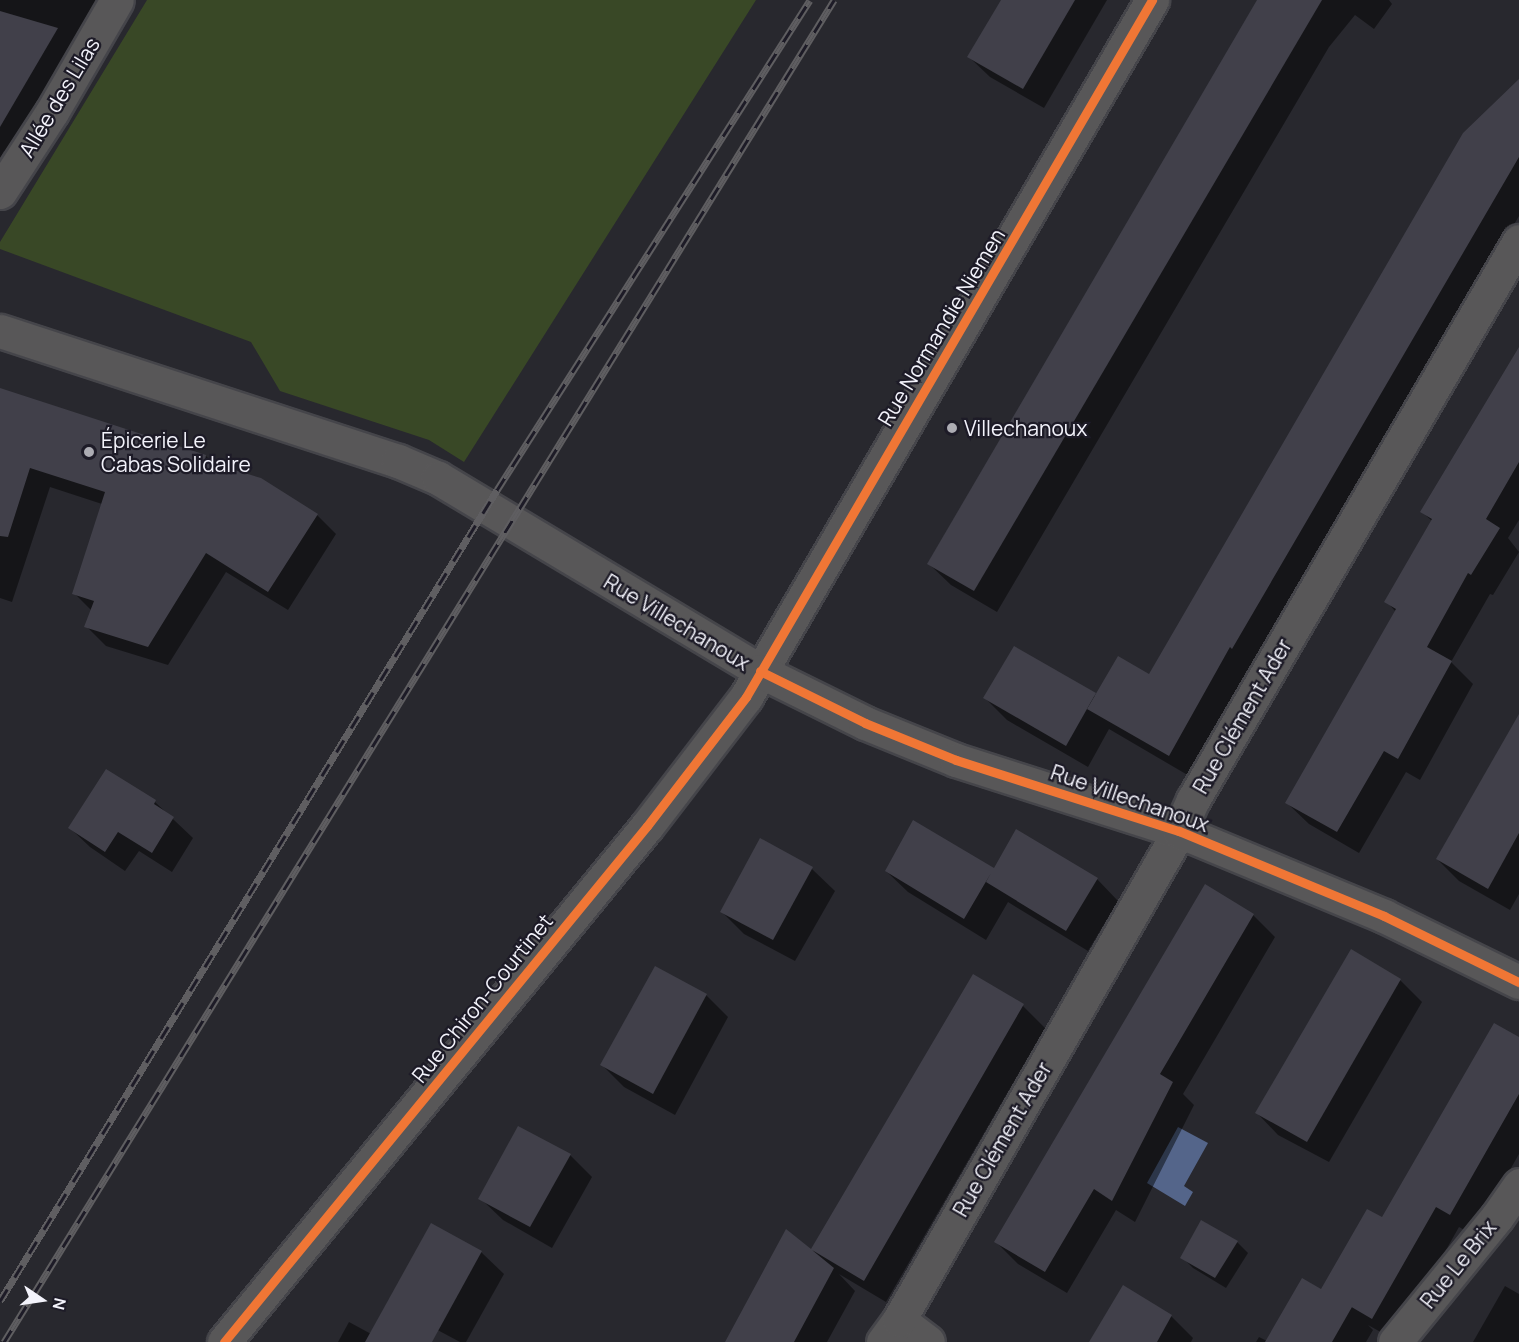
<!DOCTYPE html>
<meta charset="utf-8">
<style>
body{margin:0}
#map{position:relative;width:1519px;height:1342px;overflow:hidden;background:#28282e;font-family:Manrope,sans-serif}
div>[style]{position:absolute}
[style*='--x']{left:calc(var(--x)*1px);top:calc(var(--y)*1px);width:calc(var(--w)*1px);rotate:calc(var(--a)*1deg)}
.green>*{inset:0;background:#394826}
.water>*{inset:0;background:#54658a}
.shadow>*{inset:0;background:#0007}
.building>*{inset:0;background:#41404a}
.roads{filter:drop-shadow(2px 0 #45454a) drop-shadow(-2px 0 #45454a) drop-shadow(0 2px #45454a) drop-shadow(0 -2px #45454a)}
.minor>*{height:33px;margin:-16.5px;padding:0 16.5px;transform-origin:16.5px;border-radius:16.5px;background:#585758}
.tertiary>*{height:33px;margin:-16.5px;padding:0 16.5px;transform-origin:16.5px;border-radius:16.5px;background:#585758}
.rail>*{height:7px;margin-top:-3.5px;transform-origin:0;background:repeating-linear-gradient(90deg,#1d1b27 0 14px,#5f5e61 0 28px);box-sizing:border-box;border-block:2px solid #5f5e61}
.cycleway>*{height:9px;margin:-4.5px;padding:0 4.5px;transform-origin:4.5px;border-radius:4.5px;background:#f07635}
.dots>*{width:16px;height:16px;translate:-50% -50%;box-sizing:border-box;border:3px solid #1d1b27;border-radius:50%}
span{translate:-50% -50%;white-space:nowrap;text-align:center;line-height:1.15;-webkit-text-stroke:4.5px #1d1b27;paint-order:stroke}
.street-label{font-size:21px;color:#f3f3fb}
.poi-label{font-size:21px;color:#f3f3fb}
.left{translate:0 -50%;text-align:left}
.north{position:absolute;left:12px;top:1270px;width:60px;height:60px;-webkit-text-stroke:4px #1d1b27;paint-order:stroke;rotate:103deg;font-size:16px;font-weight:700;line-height:24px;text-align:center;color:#f3f3fb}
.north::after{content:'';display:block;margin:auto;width:21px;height:27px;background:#f3f3fb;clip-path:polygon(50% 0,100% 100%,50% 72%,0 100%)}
</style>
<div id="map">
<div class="green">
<i style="clip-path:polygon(147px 0,756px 0,464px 462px,429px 440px,280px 391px,251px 342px,0 249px,0 242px)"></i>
</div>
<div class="water">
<i style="clip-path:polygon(1178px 1127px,1208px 1143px,1184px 1186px,1193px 1192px,1185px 1206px,1147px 1183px)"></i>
</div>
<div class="shadow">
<i style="clip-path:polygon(0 0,123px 0,23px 170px,4px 151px,0 159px)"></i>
<i style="clip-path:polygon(1003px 0,1107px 0,1044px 108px,990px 77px,969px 57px)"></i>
<i style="clip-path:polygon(1259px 0,1389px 0,1392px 4px,1374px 29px,1355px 15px,1329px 47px,997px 612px,951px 585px,928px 563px)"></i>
<i style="clip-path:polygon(1519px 80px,1519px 216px,1191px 777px,1109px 729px,1088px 767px,1007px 720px,985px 698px,1096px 696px,1149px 676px)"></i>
<i style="clip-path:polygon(1519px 356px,1519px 520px,1508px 538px,1519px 552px,1493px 595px,1490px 594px,1451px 662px,1473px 684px,1420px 780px,1406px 772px,1359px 853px,1309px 824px,1287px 803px,1396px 612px,1386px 601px,1432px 521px,1422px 512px)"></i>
<i style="clip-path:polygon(0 389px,206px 456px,216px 466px,317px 515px,336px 534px,288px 610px,226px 572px,168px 665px,106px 646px,86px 626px,92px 611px,74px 593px,102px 504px,50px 487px,12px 602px,0 598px)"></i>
<i style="clip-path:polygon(1519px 717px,1519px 894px,1510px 910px,1459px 881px,1437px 859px)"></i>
<i style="clip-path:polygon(155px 802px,193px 838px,172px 872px,139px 851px,125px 871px,90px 847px,70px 828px)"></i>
<i style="clip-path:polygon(761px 841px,812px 869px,835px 891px,795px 961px,744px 934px,722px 912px)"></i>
<i style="clip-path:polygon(994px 870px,1097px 879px,1118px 901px,1088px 951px,1008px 902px,986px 940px,908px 892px,886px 871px)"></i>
<i style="clip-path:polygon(1253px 915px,1275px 937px,1183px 1094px,1194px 1105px,1135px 1222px,1116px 1210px,1067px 1293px,1018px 1264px,996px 1242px)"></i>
<i style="clip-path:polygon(1352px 951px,1400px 980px,1422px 1002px,1329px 1162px,1278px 1135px,1257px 1113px)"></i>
<i style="clip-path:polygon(973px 976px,1023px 1006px,1045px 1028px,886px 1302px,839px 1274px,855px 1291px,827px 1342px,726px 1342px,812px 1252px)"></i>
<i style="clip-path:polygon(706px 995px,728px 1017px,675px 1115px,624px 1087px,602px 1065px)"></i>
<i style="clip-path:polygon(1519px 1039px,1519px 1154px,1473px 1235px,1459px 1227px,1395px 1340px,1368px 1325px,1373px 1330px,1366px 1342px,1256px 1342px,1259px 1337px,1267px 1341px,1322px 1291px,1382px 1219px)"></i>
<i style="clip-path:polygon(570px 1155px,592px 1177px,552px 1248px,503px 1220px,480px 1198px)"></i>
<i style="clip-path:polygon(1237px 1242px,1248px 1253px,1226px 1288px,1193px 1268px,1182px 1257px)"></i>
<i style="clip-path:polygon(481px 1252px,504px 1274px,466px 1342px,460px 1342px,415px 1318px)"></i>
<i style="clip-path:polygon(1505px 1286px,1519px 1294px,1519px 1342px,1473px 1342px)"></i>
<i style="clip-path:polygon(1171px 1316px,1193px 1338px,1191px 1342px,1090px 1342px)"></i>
<i style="clip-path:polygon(349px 1322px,386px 1342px,338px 1342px)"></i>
</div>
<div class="building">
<i style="clip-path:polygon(1001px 0,1075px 0,1023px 89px,967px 57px)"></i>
<i style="clip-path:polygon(1257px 0,1322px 0,974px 591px,927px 564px)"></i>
<i style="clip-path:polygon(0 11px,58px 28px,0 127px)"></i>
<i style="clip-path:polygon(1519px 79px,1519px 157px,1232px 649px,1230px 647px,1169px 756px,1087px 709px,1118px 656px,1149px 674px,1463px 133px)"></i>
<i style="clip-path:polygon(1519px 347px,1519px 462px,1486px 519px,1500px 528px,1471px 575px,1468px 573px,1427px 647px,1452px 661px,1398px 759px,1384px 751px,1337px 832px,1285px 803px,1396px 609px,1384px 602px,1432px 519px,1420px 512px)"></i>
<i style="clip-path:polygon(0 388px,206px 455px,205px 461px,261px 478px,318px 514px,268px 592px,206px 553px,148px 647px,84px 627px,94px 601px,72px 594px,105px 492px,30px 468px,8px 537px,0 536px)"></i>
<i style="clip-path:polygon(1014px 646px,1096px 693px,1066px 746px,983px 698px)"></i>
<i style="clip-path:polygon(1519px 714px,1519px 833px,1488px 889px,1436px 859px)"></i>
<i style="clip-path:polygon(106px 769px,156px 800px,154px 804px,174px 817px,152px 853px,118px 832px,105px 852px,68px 828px)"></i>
<i style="clip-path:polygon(913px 820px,994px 868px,1016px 829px,1098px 878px,1066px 931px,986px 882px,991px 873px,964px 919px,885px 871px)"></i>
<i style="clip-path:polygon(760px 838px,813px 867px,773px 940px,720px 912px)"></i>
<i style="clip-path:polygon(1205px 884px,1254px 914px,1160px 1074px,1173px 1082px,1112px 1201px,1094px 1189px,1045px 1272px,994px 1242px)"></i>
<i style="clip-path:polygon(1351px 949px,1401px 979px,1307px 1142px,1255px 1113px)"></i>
<i style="clip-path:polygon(655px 966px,707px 994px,653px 1094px,600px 1065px)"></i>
<i style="clip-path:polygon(973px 974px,1024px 1004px,864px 1281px,812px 1250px,834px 1268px,794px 1342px,725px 1342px,786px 1229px,811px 1249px)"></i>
<i style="clip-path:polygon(1494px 1023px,1519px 1037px,1519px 1094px,1450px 1215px,1436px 1207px,1372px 1319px,1343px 1302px,1352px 1307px,1332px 1342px,1265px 1342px,1302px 1278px,1321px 1289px,1367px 1209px,1382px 1217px)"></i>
<i style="clip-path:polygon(518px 1126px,571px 1154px,530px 1227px,478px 1199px)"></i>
<i style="clip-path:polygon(1201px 1220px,1238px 1241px,1215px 1278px,1180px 1258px)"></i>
<i style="clip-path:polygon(431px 1223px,482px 1251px,432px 1342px,365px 1342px)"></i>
<i style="clip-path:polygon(1123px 1285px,1172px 1315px,1157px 1342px,1089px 1342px)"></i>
</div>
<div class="roads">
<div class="minor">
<i style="--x:0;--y:192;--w:95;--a:-57"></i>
<i style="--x:52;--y:112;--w:129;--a:-59.9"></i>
<i style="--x:899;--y:1320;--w:36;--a:37"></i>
<i style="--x:224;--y:1342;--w:667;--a:-50.66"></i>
<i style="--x:647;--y:826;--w:163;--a:-52.5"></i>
<i style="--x:746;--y:697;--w:807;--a:-59.78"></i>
<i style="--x:883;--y:1342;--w:27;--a:-54"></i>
<i style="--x:899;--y:1320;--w:563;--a:-60.2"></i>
<i style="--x:1179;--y:831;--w:34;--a:-66"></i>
<i style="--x:1193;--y:800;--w:647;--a:-59.75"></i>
<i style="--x:1395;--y:1342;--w:161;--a:-50.8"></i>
<i style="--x:1497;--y:1217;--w:39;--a:-55"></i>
</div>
<div class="tertiary">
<i style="--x:0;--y:331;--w:419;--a:18.1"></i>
<i style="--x:398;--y:461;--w:43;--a:23"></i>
<i style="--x:438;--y:478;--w:375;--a:30.9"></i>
<i style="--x:760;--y:671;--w:117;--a:26.3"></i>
<i style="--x:865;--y:723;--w:98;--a:22.1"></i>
<i style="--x:956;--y:760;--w:234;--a:17.7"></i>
<i style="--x:1179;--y:831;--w:222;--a:22.5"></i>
<i style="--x:1384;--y:916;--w:150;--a:26.1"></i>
</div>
</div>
<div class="rail">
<i style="--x:0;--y:1301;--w:951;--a:-58.5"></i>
<i style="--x:497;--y:490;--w:581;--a:-57.43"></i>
<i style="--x:4;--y:1342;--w:1578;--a:-58.26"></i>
</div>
<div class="cycleway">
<i style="--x:760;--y:671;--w:117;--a:26.3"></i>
<i style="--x:865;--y:723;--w:98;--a:22.1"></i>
<i style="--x:956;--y:760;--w:234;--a:17.7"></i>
<i style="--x:1179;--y:831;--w:222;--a:22.5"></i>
<i style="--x:1384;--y:916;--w:150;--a:26.1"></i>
<i style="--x:224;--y:1342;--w:667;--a:-50.66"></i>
<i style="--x:647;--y:826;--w:163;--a:-52.5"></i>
<i style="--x:746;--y:697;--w:807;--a:-59.78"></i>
</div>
<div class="dots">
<i style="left:952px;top:428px;background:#acacb3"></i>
<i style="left:89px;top:452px;background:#acacb3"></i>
</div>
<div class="street-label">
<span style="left:59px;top:97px;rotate:-59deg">Allée des Lilas</span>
<span style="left:941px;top:327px;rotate:-59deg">Rue Normandie Niemen</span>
<span style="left:677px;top:622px;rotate:31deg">Rue Villechanoux</span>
<span style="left:1242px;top:716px;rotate:-60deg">Rue Clément Ader</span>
<span style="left:1130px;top:798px;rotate:19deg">Rue Villechanoux</span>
<span style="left:482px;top:998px;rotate:-51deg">Rue Chiron-Courtinet</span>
<span style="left:1002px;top:1139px;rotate:-60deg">Rue Clément Ader</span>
<span style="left:1458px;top:1264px;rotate:-51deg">Rue Le Brix</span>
</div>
<div class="poi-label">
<span class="left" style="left:964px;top:428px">Villechanoux</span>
<span class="left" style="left:101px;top:452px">Épicerie Le<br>Cabas Solidaire</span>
</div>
<div class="north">N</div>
</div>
